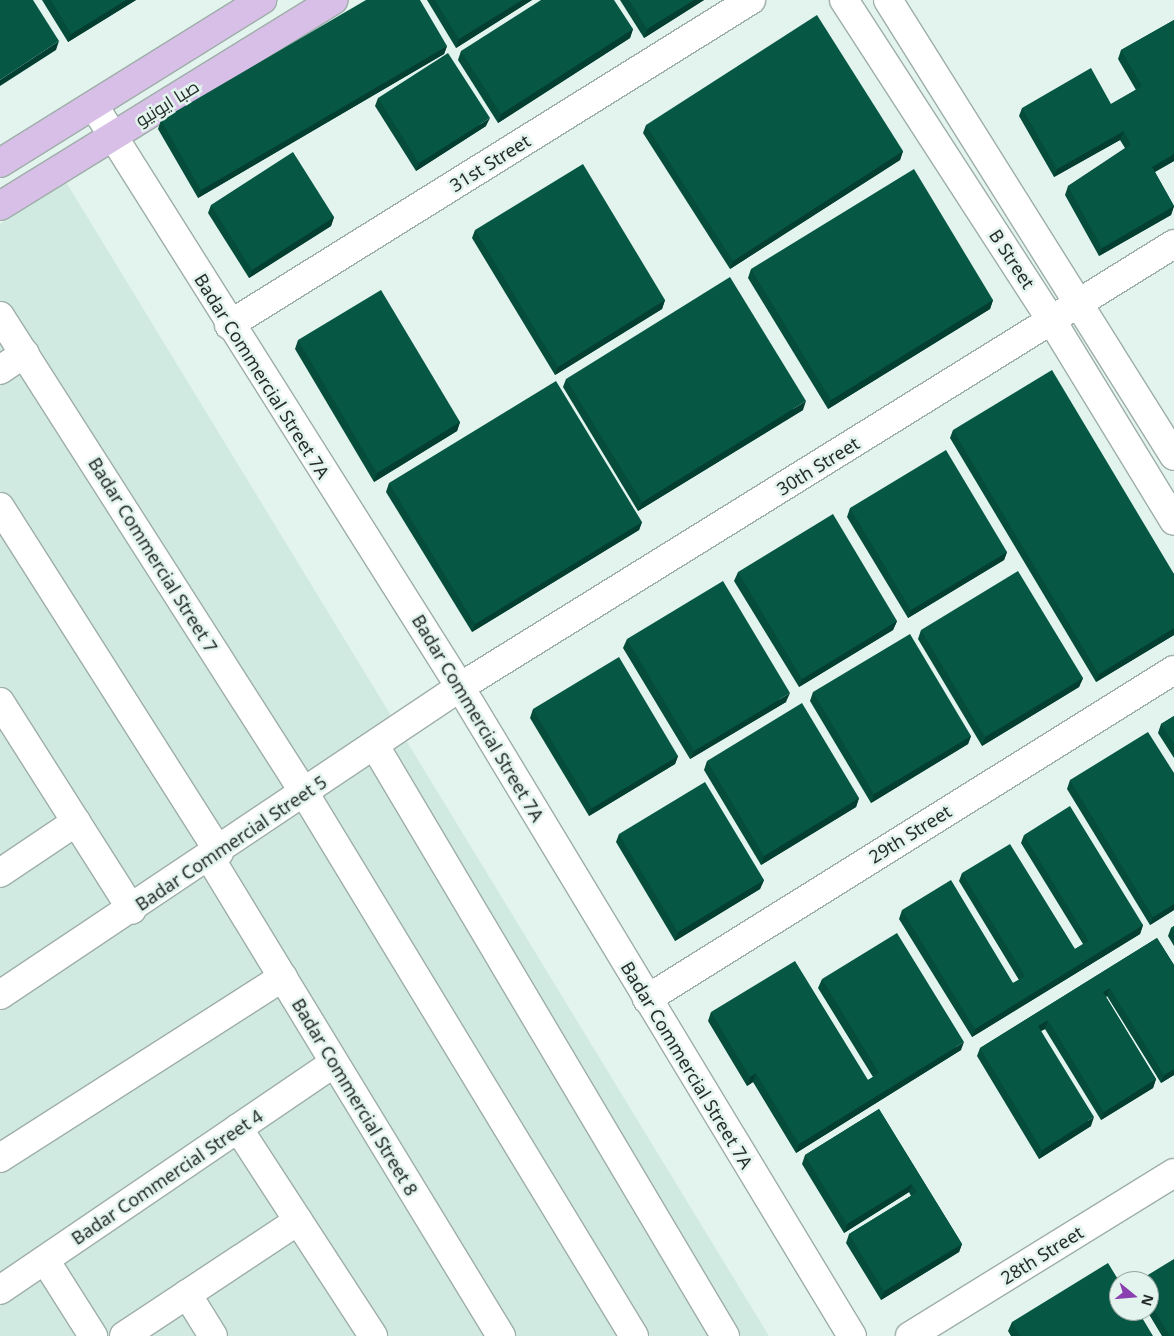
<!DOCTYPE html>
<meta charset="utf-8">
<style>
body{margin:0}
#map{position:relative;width:1174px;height:1336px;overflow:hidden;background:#e3f4ee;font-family:"Noto Sans",Cairo,sans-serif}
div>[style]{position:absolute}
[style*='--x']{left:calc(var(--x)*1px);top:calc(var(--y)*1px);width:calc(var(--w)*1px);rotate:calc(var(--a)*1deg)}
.built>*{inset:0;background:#d1eae1}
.roads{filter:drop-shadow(1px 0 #9eaea8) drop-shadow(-1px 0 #9eaea8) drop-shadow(0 1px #9eaea8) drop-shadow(0 -1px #9eaea8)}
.minor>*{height:28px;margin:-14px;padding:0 14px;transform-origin:14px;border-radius:14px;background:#fff}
.major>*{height:28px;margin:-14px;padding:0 14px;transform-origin:14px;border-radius:14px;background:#d8bfe7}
.wall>*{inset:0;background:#054c3b}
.shaded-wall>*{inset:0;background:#043e30}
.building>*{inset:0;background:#065845}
span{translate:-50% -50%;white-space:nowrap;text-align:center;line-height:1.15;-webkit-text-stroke:5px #e3f4ee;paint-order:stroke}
.street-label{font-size:18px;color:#252b29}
.north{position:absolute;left:1109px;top:1271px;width:50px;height:50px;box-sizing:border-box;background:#e3f4ee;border:1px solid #97a49f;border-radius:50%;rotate:107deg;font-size:14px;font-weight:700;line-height:20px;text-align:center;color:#252b29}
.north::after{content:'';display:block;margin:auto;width:18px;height:22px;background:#8b40b1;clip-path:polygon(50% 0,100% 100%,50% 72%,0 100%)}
</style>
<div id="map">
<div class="built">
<i style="clip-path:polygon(66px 182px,769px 1336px,0 1336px,0 224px)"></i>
</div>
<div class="roads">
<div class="minor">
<i style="--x:844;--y:0;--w:382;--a:57.1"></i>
<i style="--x:1052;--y:321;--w:234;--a:58.6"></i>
<i style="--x:888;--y:0;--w:538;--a:57.9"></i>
<i style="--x:94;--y:106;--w:687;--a:57.79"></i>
<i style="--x:460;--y:687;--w:758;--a:58.87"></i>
<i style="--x:0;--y:316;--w:567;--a:57.46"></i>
<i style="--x:305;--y:794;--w:634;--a:58.74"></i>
<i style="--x:229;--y:325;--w:615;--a:-31.91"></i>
<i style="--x:0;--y:370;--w:30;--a:-34"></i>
<i style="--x:0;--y:507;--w:409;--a:57.6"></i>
<i style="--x:0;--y:702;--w:246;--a:57.6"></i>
<i style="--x:375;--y:746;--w:686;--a:59.32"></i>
<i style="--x:210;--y:858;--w:560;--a:58.67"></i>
<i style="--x:0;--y:873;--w:92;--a:-33.9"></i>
<i style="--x:0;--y:995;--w:554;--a:-33.8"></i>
<i style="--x:460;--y:687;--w:840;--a:-31.82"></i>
<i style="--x:647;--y:999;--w:621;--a:-31.98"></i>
<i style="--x:238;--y:1128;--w:248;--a:57"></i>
<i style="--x:0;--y:1158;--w:336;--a:-32.6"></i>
<i style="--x:45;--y:1260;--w:90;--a:57.7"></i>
<i style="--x:0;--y:1290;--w:404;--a:-34.2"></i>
<i style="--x:187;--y:1294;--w:49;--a:58.2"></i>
<i style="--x:124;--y:1336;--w:209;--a:-33.5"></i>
<i style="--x:910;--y:1336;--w:310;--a:-31.7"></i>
</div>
<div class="major">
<i style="--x:0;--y:163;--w:309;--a:-31.9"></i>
<i style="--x:0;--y:206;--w:392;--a:-31.7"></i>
</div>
</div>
<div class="wall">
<i style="clip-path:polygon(42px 0,136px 0,68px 42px)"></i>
<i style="clip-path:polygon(427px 0,532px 0,456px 48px)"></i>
<i style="clip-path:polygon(620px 0,704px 0,644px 38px)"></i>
<i style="clip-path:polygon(1174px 20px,1174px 161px,1155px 172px,1174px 206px,1171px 215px,1099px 256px,1065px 195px,1068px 186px,1125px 148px,1120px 140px,1054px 177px,1019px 116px,1022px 108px,1111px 104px,1136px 90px,1118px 59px,1121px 50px)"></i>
<i style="clip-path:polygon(633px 29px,630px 38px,498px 123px,458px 60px,461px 51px)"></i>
<i style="clip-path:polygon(447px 46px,444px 54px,198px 198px,158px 129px,161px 120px)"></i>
<i style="clip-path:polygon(378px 98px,486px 126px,416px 171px,375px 106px)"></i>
<i style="clip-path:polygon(646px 125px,903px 151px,900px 160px,730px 269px,643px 133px)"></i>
<i style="clip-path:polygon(211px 205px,334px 217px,331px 226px,249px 278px,208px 213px)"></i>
<i style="clip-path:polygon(475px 230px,665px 300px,662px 309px,555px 375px,472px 238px)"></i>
<i style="clip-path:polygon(751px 269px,993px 300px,990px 309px,828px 409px,748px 278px)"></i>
<i style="clip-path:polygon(298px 340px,460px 422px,457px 431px,374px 482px,295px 349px)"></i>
<i style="clip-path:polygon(566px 379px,803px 410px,638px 511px,563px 387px)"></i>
<i style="clip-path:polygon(953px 430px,1174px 574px,1174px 635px,1096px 682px,950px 438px)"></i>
<i style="clip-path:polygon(389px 483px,642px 522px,639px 530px,472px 632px,386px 492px)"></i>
<i style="clip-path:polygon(850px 508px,1007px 552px,1004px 560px,908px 618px,847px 517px)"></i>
<i style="clip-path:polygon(738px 572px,897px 621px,893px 630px,799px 687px,734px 581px)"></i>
<i style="clip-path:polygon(921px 630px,1083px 678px,1079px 687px,982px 746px,918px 639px)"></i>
<i style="clip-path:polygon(627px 639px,786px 702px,690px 759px,623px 648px)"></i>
<i style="clip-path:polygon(813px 692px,971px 736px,968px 744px,871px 803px,810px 701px)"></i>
<i style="clip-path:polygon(533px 709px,678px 756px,675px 764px,589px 816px,530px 718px)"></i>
<i style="clip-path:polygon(1174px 716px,1174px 758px,1158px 733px,1161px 724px)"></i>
<i style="clip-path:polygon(707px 761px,859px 798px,856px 807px,761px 865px,704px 770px)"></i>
<i style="clip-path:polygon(1174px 773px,1174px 910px,1150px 925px,1067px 789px,1070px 780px)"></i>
<i style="clip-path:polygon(619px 834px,764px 880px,760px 889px,675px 941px,616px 842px)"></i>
<i style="clip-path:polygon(1024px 835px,1143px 925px,1140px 934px,972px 1037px,899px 919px,902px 910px,1013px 983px,1019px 980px,959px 881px,962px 873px,1075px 949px,1083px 944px,1021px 843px)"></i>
<i style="clip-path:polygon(1174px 926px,1174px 946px,1168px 936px,1171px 928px)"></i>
<i style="clip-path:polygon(1157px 938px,1174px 965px,1174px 1075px,1161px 1083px,1107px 996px,1106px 997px,1156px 1079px,1153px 1088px,1101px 1120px,1045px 1029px,1041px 1031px,1091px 1126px,1039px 1159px,977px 1056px,980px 1048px)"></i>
<i style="clip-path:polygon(822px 979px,961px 1050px,796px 1153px,753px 1082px,747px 1086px,708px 1021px,711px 1012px,868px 1080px,873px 1077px,818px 988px)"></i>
<i style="clip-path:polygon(879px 1109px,962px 1244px,959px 1252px,881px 1300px,846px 1243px,849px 1234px,911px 1196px,909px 1192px,844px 1233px,802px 1164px,805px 1155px)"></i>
<i style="clip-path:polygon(1149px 1281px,1174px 1336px,1162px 1336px,1147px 1311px,1149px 1311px)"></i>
<i style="clip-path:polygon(1012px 1322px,1153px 1336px,1011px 1336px,1008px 1331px)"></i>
</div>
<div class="shaded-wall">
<i style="clip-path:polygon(126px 0,136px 0,68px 42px,71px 34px)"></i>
<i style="clip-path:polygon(522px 0,532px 0,456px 48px,459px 39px)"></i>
<i style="clip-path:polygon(694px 0,704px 0,644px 38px,647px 29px)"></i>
<i style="clip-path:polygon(633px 29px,630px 38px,498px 123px,501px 114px)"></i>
<i style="clip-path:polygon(59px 41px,56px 50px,0 86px,0 80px)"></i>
<i style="clip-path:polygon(447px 46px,444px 54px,198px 198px,201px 190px)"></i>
<i style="clip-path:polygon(490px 118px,486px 126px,416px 171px,419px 163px)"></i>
<i style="clip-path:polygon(1124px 131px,1120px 140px,1054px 177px,1057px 169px)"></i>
<i style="clip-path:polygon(903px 151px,900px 160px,730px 269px,733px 261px)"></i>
<i style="clip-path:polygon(1174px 154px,1174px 161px,1149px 175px,1152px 167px)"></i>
<i style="clip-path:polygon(1174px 206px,1171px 215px,1099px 256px,1102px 248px)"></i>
<i style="clip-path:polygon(334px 217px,331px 226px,249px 278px,252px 270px)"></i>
<i style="clip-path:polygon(665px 300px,662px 309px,555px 375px,558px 367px)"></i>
<i style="clip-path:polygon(993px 300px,990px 309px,828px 409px,831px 400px)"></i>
<i style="clip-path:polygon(806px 401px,803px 410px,638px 511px,642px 502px)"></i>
<i style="clip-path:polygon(460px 422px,457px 431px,374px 482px,377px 473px)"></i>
<i style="clip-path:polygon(642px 522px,639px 530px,472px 632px,475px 624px)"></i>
<i style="clip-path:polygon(1007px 552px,1004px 560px,908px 618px,911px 610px)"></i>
<i style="clip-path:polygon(897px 621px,893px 630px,799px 687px,802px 679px)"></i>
<i style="clip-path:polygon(1174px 628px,1174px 635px,1096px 682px,1099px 674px)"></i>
<i style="clip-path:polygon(1083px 678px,1079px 687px,982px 746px,985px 737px)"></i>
<i style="clip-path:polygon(790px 693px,786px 702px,690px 759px,694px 751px)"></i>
<i style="clip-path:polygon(971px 736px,968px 744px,871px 803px,874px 794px)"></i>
<i style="clip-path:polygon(678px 756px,675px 764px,589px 816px,592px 808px)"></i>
<i style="clip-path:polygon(859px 798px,856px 807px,761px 865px,764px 856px)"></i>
<i style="clip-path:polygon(764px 880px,760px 889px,675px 941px,678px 932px)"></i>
<i style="clip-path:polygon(1174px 904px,1174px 910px,1150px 925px,1153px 917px)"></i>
<i style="clip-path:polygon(1143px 925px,1140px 934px,972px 1037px,975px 1029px)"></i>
<i style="clip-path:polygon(1110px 988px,1107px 996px,1100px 1001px,1103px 992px)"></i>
<i style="clip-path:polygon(1048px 1020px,1045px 1029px,1035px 1034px,1038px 1026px)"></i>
<i style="clip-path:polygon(964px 1042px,961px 1050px,796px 1153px,799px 1144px)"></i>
<i style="clip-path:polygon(1174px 1069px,1174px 1075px,1161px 1083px,1164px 1075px)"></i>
<i style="clip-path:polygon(756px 1073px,753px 1082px,747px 1086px,750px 1077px)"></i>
<i style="clip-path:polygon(1156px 1079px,1153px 1088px,1101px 1120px,1104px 1112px)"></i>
<i style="clip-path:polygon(1094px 1117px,1091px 1126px,1039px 1159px,1042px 1150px)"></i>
<i style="clip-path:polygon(912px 1184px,909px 1192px,844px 1233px,847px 1224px)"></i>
<i style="clip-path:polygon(962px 1244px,959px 1252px,881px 1300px,884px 1291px)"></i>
</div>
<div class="building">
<i style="clip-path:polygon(0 0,33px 0,59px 41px,0 80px)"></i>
<i style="clip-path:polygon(51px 0,126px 0,71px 34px)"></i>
<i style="clip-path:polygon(366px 0,420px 0,447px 46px,201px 190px,161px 120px)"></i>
<i style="clip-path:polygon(435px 0,522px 0,459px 39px)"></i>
<i style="clip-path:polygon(541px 0,614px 0,633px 29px,501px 114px,461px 51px)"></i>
<i style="clip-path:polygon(629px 0,694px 0,647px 29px)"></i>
<i style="clip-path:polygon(817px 15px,903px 151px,733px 261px,646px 125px)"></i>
<i style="clip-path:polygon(1174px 20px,1174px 154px,1152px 167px,1174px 206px,1102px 248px,1068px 186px,1131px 145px,1124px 131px,1057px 169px,1022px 108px,1091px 68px,1111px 104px,1142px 86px,1121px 50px)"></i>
<i style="clip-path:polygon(448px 53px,490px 118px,419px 163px,378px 98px)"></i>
<i style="clip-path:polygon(293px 152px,334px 217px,252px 270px,211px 205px)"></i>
<i style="clip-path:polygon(583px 164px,665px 300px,558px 367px,475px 230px)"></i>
<i style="clip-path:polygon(914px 169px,993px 300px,831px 400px,751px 269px)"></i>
<i style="clip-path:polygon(730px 277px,806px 401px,642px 502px,566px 379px)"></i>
<i style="clip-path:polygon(381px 290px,460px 422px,377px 473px,298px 340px)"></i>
<i style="clip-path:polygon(1052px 370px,1174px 574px,1174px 628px,1099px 674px,953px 430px)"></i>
<i style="clip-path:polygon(556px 381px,642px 522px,475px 624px,389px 483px)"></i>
<i style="clip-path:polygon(946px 450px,1007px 552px,911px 610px,850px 508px)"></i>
<i style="clip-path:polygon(833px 514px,897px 621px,802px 679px,738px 572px)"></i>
<i style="clip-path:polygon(1018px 571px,1083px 678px,985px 737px,921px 630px)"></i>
<i style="clip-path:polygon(723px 581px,790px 693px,694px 751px,627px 639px)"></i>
<i style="clip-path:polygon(910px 634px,971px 736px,874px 794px,813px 692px)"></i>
<i style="clip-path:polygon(619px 657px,678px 756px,592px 808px,533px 709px)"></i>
<i style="clip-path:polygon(802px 703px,859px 798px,764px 856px,707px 761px)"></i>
<i style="clip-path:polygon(1174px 716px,1174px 744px,1161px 724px)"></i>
<i style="clip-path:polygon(1148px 732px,1174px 773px,1174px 904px,1153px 917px,1070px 780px)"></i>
<i style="clip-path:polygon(705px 782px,764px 880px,678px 932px,619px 834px)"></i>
<i style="clip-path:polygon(1070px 806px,1143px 925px,975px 1029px,902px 910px,951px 880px,1013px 983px,1025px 976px,962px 873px,1010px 844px,1075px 949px,1089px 941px,1024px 835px)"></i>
<i style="clip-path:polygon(1174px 926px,1174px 932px,1171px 928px)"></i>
<i style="clip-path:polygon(897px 933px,964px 1042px,799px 1144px,756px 1073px,750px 1077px,711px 1012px,795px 961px,868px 1080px,879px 1073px,822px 979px)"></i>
<i style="clip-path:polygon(1157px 938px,1174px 965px,1174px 1069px,1164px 1075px,1110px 988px,1103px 992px,1156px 1079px,1104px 1112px,1048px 1020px,1038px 1026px,1094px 1117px,1042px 1150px,980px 1048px)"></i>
<i style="clip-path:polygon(879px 1109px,962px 1244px,884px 1291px,849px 1234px,917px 1192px,912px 1184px,847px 1224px,805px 1155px)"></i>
<i style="clip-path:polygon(1174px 1259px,1174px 1336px,1170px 1336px,1149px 1301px,1149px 1281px,1138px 1281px)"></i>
<i style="clip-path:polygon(1108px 1263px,1119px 1281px,1119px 1311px,1138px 1311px,1153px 1336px,1020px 1336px,1012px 1322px)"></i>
</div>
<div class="street-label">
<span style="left:167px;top:103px;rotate:-32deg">صبا ایونیو</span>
<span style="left:490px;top:163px;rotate:-32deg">31st Street</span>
<span style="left:1012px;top:259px;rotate:57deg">B Street</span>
<span style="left:262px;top:376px;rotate:58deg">Badar Commercial Street 7A</span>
<span style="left:818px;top:466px;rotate:-32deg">30th Street</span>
<span style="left:153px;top:555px;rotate:58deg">Badar Commercial Street 7</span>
<span style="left:478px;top:718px;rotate:59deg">Badar Commercial Street 7A</span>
<span style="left:910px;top:834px;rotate:-32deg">29th Street</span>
<span style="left:231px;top:843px;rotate:-34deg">Badar Commercial Street 5</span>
<span style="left:687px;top:1065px;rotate:59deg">Badar Commercial Street 7A</span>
<span style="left:355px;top:1097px;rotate:59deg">Badar Commercial Street 8</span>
<span style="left:167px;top:1177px;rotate:-34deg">Badar Commercial Street 4</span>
<span style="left:1042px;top:1255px;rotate:-32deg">28th Street</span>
</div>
<div class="north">N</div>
</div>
